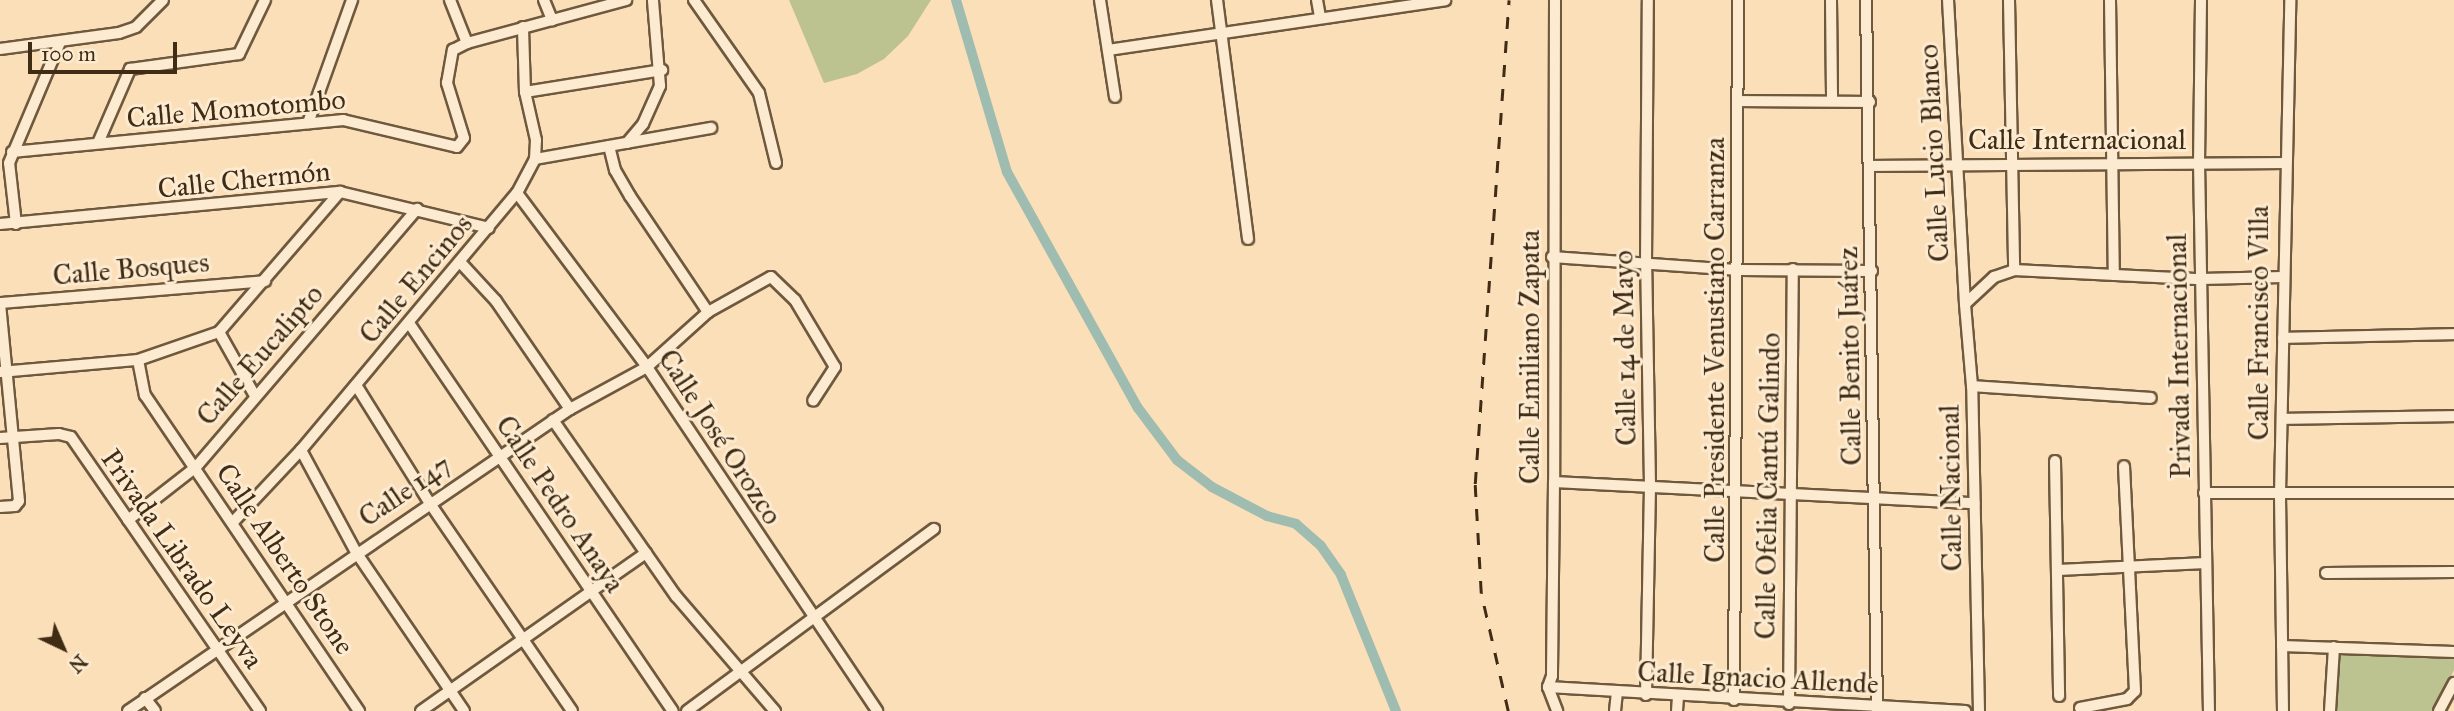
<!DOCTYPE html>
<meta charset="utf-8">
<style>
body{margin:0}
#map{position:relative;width:2454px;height:711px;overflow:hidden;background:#fbdfb8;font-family:"IM FELL Great Primer",serif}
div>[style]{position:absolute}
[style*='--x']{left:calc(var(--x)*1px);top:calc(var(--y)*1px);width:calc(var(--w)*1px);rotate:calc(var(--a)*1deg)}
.green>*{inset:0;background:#bcc290}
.canal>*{height:10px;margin:-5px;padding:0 5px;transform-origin:5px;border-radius:5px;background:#9fbcb0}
.roads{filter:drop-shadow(2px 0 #6f593e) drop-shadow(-2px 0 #6f593e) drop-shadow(0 2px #6f593e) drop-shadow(0 -2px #6f593e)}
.street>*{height:10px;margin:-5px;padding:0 5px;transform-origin:5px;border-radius:5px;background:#fcead1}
.rail>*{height:2.5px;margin-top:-1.25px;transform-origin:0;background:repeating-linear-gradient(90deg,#402c15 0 12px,transparent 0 24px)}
span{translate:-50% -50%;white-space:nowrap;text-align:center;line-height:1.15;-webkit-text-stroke:6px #fcead1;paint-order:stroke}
.street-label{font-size:28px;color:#402c15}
.north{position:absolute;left:28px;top:613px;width:70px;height:70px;-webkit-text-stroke:5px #fcead1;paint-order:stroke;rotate:136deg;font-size:19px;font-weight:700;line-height:28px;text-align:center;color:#402c15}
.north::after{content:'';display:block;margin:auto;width:24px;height:32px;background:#402c15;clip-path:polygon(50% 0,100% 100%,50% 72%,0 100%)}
.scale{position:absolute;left:28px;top:42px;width:149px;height:32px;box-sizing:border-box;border:4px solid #402c15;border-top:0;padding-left:9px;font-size:21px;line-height:24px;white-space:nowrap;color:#402c15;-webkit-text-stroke:5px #fcead1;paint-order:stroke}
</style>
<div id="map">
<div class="green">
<i style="clip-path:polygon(789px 0,931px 0,908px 36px,884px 59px,857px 74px,824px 83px)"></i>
<i style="clip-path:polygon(2331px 654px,2454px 656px,2454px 670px,2434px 711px,2326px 711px)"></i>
</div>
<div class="canal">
<i style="--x:956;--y:0;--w:179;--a:73.5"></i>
<i style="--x:1007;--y:172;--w:270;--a:61"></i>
<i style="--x:1138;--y:408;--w:65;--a:53.1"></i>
<i style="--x:1177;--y:460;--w:44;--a:37.6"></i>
<i style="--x:1212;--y:487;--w:62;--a:27.8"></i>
<i style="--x:1267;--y:516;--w:30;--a:15"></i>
<i style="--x:1296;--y:524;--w:33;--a:41"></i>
<i style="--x:1321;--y:546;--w:35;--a:55"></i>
<i style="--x:1341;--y:575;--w:147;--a:68"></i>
</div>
<div class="roads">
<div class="street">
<i style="--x:544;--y:0;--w:22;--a:68"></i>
<i style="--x:694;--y:0;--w:113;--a:55"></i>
<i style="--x:759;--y:93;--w:72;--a:76.3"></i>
<i style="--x:1100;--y:0;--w:98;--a:81.2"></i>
<i style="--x:1217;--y:0;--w:241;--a:82.6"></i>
<i style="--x:1317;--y:0;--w:17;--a:80"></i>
<i style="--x:1555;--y:0;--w:482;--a:90.1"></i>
<i style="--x:1554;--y:482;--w:194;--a:90.6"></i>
<i style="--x:1552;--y:676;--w:12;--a:110"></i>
<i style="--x:1548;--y:687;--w:26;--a:69"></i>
<i style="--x:1831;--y:0;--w:99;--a:89.4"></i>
<i style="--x:1866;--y:0;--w:711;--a:89.11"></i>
<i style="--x:1948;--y:0;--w:304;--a:86.8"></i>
<i style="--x:2009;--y:0;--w:270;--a:88.9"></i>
<i style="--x:2110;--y:0;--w:275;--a:89.2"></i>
<i style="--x:2201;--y:0;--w:162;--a:90.7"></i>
<i style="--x:2199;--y:162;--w:549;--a:88.96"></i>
<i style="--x:467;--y:43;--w:165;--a:-15.1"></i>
<i style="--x:0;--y:49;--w:120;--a:-7.7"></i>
<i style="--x:119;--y:33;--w:18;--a:-19"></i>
<i style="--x:136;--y:27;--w:38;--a:-45"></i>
<i style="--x:1108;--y:50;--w:341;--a:-8.4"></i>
<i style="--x:525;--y:92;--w:139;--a:-9.1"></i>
<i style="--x:1739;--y:101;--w:131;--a:0.4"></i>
<i style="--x:308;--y:123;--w:131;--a:-70.3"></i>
<i style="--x:98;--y:143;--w:81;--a:-66.6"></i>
<i style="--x:130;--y:69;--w:110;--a:-7.8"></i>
<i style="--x:239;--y:54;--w:60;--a:-64.3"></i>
<i style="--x:627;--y:143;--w:25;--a:-50"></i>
<i style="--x:643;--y:124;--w:42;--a:-65.9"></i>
<i style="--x:660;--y:86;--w:86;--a:-94.7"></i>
<i style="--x:609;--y:146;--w:25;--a:76"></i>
<i style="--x:615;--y:170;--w:30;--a:60"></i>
<i style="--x:630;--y:196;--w:140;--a:56.1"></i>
<i style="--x:12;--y:152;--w:333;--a:-5.5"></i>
<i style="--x:343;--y:120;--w:117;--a:13.3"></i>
<i style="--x:457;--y:147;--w:11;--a:-52"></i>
<i style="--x:464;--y:138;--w:58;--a:-107.2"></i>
<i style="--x:447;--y:83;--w:34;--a:-80"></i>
<i style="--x:453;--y:50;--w:16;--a:-27"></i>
<i style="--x:467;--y:43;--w:46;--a:-111.6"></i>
<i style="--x:535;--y:159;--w:179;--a:-10"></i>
<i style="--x:1871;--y:166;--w:412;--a:-0.4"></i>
<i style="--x:517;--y:193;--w:217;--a:53.2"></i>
<i style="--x:647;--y:367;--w:414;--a:56.2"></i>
<i style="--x:0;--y:224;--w:342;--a:-5.4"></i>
<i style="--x:340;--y:192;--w:153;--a:13.6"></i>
<i style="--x:16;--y:224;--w:61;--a:-96.5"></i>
<i style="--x:9;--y:163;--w:131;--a:-67.1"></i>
<i style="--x:1552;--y:257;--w:188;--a:4"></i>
<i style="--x:1740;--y:270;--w:132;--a:0.4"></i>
<i style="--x:460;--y:262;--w:53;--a:47.3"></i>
<i style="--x:496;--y:301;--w:131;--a:55.6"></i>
<i style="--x:409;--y:323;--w:469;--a:55.8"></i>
<i style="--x:219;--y:332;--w:71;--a:60.6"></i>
<i style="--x:2283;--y:338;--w:171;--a:-1.3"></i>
<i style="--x:138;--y:360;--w:36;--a:79"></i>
<i style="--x:145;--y:395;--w:382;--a:55.9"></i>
<i style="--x:0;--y:372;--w:139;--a:-5"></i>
<i style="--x:138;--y:360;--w:86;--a:-19.1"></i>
<i style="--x:219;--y:332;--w:185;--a:-49.2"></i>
<i style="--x:356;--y:385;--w:138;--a:58"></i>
<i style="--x:429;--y:502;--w:253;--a:55.6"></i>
<i style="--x:1972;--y:386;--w:179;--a:3.8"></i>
<i style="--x:2282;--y:419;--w:172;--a:-1"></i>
<i style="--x:553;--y:420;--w:215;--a:55.1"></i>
<i style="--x:676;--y:596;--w:152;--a:49.3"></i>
<i style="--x:0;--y:438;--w:59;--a:-3.9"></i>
<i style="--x:59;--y:434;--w:12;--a:14"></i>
<i style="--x:71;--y:437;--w:333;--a:55.4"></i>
<i style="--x:301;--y:450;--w:116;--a:61.7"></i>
<i style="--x:356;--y:552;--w:192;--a:55.8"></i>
<i style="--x:2055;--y:461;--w:235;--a:89"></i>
<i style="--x:1554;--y:482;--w:421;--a:2.9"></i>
<i style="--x:2204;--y:493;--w:250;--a:0"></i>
<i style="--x:0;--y:507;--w:15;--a:-4"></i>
<i style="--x:15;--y:506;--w:6;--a:-51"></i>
<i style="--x:19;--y:501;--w:199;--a:-95.5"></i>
<i style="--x:0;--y:303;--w:266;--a:-4.7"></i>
<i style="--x:128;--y:520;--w:86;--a:-37.9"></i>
<i style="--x:196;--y:467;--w:340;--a:-49.4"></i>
<i style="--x:234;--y:521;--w:98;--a:-46.7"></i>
<i style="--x:301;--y:450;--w:336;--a:-50"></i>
<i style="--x:517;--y:193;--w:38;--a:-62"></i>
<i style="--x:535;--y:159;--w:19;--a:-87"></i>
<i style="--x:536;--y:140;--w:49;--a:-102.9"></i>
<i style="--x:525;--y:92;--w:65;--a:-91.8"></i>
<i style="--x:2058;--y:570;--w:148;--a:-2.7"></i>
<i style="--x:2326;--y:573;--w:128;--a:-0.4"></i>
<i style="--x:2282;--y:646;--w:172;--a:2"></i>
<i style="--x:1548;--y:687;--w:418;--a:3.3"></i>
<i style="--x:1646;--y:695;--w:210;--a:-88.9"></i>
<i style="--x:1650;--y:485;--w:222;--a:-91"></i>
<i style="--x:1646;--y:263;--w:263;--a:-89.6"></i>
<i style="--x:145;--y:698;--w:16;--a:52"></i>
<i style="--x:1734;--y:700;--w:700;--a:-89.67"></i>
<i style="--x:1789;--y:704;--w:435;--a:-89.5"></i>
<i style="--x:2080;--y:708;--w:48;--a:-10.8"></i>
<i style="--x:2127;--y:699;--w:11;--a:-45"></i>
<i style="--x:2135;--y:691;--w:225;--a:-92.8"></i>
<i style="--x:128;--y:711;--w:535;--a:-34.34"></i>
<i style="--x:570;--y:409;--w:88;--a:-28.6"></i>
<i style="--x:647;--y:367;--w:82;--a:-42"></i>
<i style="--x:708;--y:312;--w:72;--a:-29.1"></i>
<i style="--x:771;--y:277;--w:33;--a:44"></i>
<i style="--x:795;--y:300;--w:78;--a:59.2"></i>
<i style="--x:835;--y:367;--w:40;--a:122.9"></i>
<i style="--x:421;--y:711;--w:275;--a:-35.1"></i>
<i style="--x:687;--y:711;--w:307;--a:-36.4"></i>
<i style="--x:1615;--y:711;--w:18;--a:-84"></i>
<i style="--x:1677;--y:711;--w:15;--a:-86"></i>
<i style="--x:1979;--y:711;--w:325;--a:-91.2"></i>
<i style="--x:1972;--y:386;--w:82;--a:-94.9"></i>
<i style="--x:1965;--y:304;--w:40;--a:-43"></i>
<i style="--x:1994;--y:277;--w:21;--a:-19"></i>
<i style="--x:2014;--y:270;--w:187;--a:2.8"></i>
<i style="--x:2201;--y:279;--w:81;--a:-1.4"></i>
<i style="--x:2283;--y:711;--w:217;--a:-90.8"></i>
<i style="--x:2280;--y:494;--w:494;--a:-88.8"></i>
<i style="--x:2330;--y:711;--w:64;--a:-86.4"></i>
<i style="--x:2439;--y:711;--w:32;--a:-62"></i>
</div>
</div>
<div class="rail">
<i style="--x:1508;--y:711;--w:121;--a:-102.9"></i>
<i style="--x:1481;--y:593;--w:109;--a:-93.2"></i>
<i style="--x:1475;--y:484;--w:485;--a:-86"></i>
</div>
<div class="street-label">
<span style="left:236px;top:109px;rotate:-5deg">Calle Momotombo</span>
<span style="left:2077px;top:140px">Calle Internacional</span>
<span style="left:1934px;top:153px;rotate:-93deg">Calle Lucio Blanco</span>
<span style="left:244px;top:180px;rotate:-6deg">Calle Chermón</span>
<span style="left:131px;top:269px;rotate:-5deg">Calle Bosques</span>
<span style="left:416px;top:279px;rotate:-50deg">Calle Encinos</span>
<span style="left:2259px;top:323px;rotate:-90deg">Calle Francisco Villa</span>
<span style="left:1625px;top:348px;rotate:-91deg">Calle 14 de Mayo</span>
<span style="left:1715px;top:350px;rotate:-90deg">Calle Presidente Venustiano Carranza</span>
<span style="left:260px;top:355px;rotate:-49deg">Calle Eucalipto</span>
<span style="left:1850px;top:356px;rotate:-91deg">Calle Benito Juárez</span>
<span style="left:2179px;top:356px;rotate:-91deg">Privada Internacional</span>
<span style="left:1530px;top:357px;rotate:-90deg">Calle Emiliano Zapata</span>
<span style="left:720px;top:437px;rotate:57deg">Calle José Orozco</span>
<span style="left:1768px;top:486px;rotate:-89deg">Calle Ofelia Cantú Galindo</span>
<span style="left:1951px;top:488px;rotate:-91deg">Calle Nacional</span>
<span style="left:405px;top:491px;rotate:-34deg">Calle 147</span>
<span style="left:560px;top:504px;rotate:56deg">Calle Pedro Anaya</span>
<span style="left:182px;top:559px;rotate:55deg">Privada Librado Leyva</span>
<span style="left:285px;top:559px;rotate:56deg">Calle Alberto Stone</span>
<span style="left:1758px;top:678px;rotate:3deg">Calle Ignacio Allende</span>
</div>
<div class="north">N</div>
<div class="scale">100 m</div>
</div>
